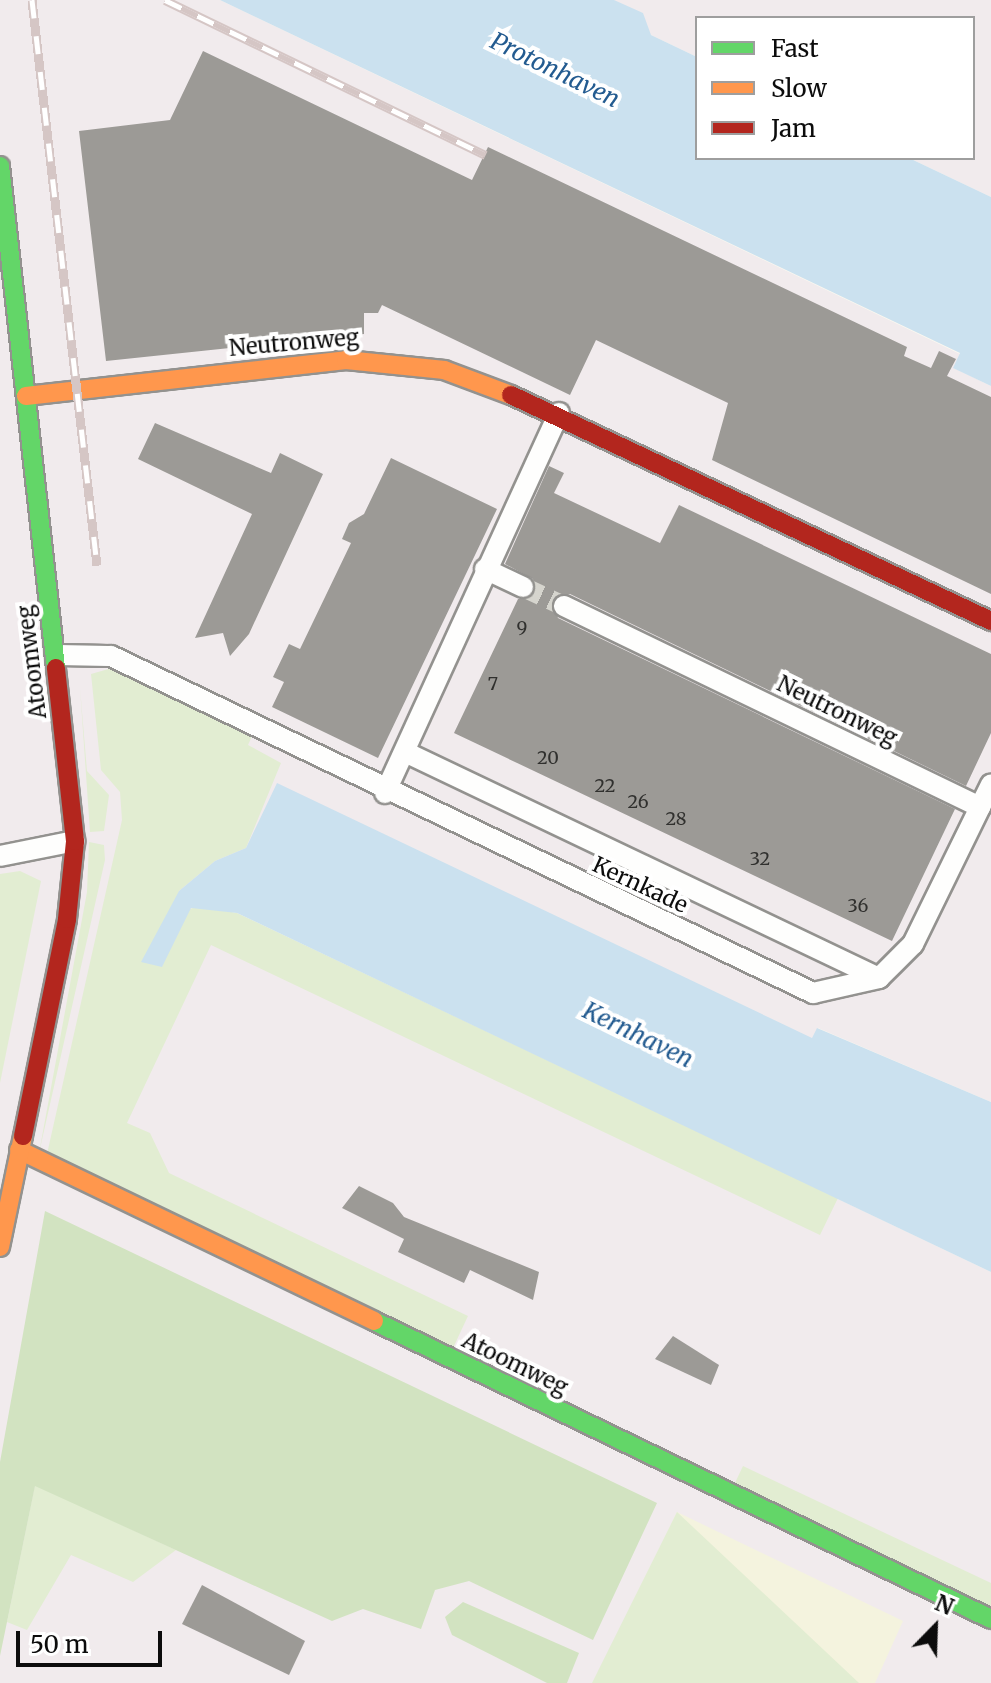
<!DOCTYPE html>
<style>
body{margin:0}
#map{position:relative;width:991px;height:1683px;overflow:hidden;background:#faf8f0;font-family:Merriweather,serif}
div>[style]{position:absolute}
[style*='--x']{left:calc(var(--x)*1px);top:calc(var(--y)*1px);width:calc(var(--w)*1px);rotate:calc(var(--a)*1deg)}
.industrial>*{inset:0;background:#f1ebed}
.farmland>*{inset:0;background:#f4f3de}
.green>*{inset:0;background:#e2edd2}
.forest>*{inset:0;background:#d2e3c1}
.water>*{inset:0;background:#cbe1ef}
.building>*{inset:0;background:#9c9a96}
.street-tunnel>*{height:20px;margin-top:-10px;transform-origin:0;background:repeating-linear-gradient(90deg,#d6d5ce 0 20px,transparent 0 30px)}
.roads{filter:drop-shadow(2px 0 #93928f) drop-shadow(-2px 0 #93928f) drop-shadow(0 2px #93928f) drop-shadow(0 -2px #93928f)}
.street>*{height:20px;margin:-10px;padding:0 10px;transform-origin:10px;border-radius:10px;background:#fefefd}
.fast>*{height:18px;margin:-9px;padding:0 9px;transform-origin:9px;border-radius:9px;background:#63d668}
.slow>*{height:18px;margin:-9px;padding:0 9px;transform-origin:9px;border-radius:9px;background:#ff974d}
.jam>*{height:18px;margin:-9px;padding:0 9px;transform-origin:9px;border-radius:9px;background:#b3261e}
.rail>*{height:9px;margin-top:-4.5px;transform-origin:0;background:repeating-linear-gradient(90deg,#fff 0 18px,#d5c6c5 0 36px);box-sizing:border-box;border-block:2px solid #d5c6c5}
span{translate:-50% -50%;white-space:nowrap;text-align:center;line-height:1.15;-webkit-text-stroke:8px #fff;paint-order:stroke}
.number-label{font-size:18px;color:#30302e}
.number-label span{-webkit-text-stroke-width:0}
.street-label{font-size:22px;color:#0c0c0c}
.water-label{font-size:24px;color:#235b90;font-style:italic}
.legend{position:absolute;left:695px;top:16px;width:280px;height:144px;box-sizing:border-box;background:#fff;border:2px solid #9e9e9e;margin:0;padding:10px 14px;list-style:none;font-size:24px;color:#0c0c0c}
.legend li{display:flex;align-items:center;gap:16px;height:40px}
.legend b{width:40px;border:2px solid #9e9e9e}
.north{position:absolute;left:895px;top:1587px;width:80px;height:80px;-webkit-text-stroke:6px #fff;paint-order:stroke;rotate:23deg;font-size:22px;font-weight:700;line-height:32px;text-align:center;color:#0c0c0c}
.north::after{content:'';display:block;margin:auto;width:28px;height:36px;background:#0c0c0c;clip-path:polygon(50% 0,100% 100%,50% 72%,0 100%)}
.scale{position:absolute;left:16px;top:1631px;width:146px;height:36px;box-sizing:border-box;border:4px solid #0c0c0c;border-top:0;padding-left:10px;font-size:24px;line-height:28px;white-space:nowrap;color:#0c0c0c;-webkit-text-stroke:6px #fff;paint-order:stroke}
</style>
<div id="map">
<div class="industrial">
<i style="clip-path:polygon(0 0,220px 0,960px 354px,954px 368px,991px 386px,991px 1102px,818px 1028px,812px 1039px,493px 887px,185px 911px,515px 1045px,991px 1272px,991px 1683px,0 1683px)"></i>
<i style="clip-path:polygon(614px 0,991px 0,991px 197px,909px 158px,973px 158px,973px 18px,697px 18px,697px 57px,651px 35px)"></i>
</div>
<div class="farmland">
<i style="clip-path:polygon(677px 1512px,903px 1621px,875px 1683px,821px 1683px,638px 1595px)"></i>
</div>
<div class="green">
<i style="clip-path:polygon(112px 668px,253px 734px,248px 745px,281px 763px,246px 848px,215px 861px,179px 891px,162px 966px,185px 911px,198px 906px,237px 913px,838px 1198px,820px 1235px,211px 945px,127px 1123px,150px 1133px,169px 1173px,468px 1316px,453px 1348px,47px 1154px,122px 820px,120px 792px,101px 770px,91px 674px)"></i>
<i style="clip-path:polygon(80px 688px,87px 771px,109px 795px,104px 831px,90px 832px)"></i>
<i style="clip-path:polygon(89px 842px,104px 845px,105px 860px,39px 1153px,87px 892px)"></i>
<i style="clip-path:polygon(20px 871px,41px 881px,0 1083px,0 874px)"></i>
<i style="clip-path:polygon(743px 1466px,991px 1583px,991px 1610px,734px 1485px)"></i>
<i style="clip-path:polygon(35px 1485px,176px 1550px,133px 1582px,71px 1555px,27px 1630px,7px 1622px)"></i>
<i style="clip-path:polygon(677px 1512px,859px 1683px,592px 1683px)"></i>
</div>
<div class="forest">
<i style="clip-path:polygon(45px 1211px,657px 1503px,593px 1640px,469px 1581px,435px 1590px,421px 1629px,363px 1609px,332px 1621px,35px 1486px,0 1656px,0 1462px)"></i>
<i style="clip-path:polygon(463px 1602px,579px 1653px,567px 1683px,547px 1683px,452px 1635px,445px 1617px)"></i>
</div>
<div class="water">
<i style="clip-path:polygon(220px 0,614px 0,643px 13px,651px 35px,697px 57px,697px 158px,909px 158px,991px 197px,991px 386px,953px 368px,960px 353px)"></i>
<i style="clip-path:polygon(277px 783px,812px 1038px,817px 1028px,991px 1102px,991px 1272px,237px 913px,191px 908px,162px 967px,141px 962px,179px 891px,215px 861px,246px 848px)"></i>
</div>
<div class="building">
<i style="clip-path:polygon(203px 51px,472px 180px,488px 147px,907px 347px,904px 356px,931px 368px,939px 351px,956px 359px,947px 376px,991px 397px,991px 594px,712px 460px,728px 403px,596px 340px,570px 395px,382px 305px,378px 313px,364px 313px,364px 334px,106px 361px,79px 131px,170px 120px)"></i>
<i style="clip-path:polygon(155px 423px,271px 473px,280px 453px,323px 474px,249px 634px,230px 656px,223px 633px,195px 638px,252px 514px,138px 459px)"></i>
<i style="clip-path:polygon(391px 458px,497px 509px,378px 758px,272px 707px,284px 682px,273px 677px,289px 644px,300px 649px,351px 543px,342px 539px,349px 523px,364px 514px)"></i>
<i style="clip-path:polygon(549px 466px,564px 473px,554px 493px,660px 543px,679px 505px,991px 654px,991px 733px,966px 786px,570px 594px,552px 601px,558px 618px,955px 809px,892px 941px,454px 733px,518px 599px,535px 592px,533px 579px,505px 564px)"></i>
<i style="clip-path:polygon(359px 1186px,393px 1203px,404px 1217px,539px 1272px,533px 1300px,470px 1270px,464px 1283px,398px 1252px,404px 1239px,342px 1208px)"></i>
<i style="clip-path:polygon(673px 1336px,719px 1365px,711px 1385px,655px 1359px)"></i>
<i style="clip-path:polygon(202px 1585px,305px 1641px,289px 1675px,182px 1624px)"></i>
</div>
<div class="street-tunnel">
<i style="--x:523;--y:587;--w:45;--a:24.9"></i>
</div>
<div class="roads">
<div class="street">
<i style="--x:485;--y:569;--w:42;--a:25.3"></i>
<i style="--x:564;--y:606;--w:462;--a:25.8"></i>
<i style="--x:980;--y:807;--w:25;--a:-64"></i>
<i style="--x:56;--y:655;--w:55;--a:1"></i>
<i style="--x:111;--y:656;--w:779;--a:25.64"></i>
<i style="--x:813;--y:993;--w:68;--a:-12.8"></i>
<i style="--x:405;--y:752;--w:525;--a:25.49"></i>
<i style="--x:879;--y:978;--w:48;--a:-45"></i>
<i style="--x:913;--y:944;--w:153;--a:-63.9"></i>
<i style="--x:385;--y:793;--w:418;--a:-65.4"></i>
<i style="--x:0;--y:856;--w:76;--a:-11.3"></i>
</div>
<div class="fast">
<i style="--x:0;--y:166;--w:505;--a:83.63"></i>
<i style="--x:374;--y:1321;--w:685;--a:25.78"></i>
</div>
<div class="slow">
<i style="--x:26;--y:396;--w:322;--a:-6.4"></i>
<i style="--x:346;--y:360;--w:99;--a:5.8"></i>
<i style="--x:444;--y:370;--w:72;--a:20.5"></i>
<i style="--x:19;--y:1150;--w:394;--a:25.7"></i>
<i style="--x:0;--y:1247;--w:113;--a:-78.3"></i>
</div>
<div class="jam">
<i style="--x:511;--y:395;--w:531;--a:25.21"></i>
<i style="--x:23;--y:1136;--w:221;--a:-78.5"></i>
<i style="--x:67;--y:919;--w:78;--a:-84.1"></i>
<i style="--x:75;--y:841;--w:174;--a:-96.3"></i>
</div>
</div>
<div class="rail">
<i style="--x:32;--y:0;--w:569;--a:83.44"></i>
<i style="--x:165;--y:0;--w:356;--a:25.8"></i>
</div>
<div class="number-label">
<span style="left:522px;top:628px">9</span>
<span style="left:493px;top:684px">7</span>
<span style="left:548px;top:758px">20</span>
<span style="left:605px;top:786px">22</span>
<span style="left:638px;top:802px">26</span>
<span style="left:676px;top:819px">28</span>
<span style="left:760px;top:859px">32</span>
<span style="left:858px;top:906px">36</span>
</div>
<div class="street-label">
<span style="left:294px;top:343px;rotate:-5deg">Neutronweg</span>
<span style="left:32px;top:662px;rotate:-97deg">Atoomweg</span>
<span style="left:837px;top:711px;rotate:26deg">Neutronweg</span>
<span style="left:640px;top:885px;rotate:25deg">Kernkade</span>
<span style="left:515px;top:1364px;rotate:26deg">Atoomweg</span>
</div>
<div class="water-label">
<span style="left:555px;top:70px;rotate:26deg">Protonhaven</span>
<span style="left:638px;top:1035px;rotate:26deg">Kernhaven</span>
</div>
<ul class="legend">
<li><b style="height:10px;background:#63d668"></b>Fast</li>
<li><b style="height:10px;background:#ff974d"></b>Slow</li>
<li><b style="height:10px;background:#b3261e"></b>Jam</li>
</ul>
<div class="north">N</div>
<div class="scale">50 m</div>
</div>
